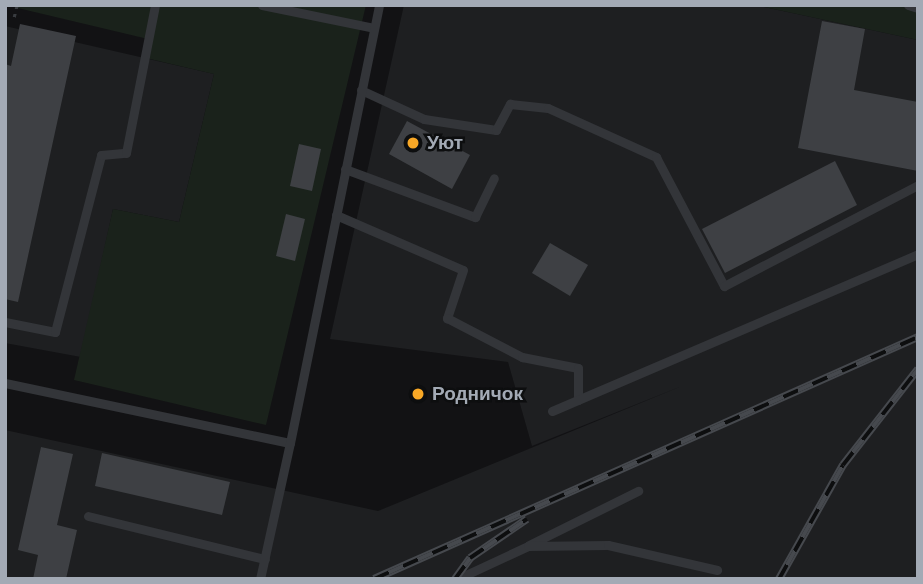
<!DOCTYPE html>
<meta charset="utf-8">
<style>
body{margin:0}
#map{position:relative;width:923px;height:584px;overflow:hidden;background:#121214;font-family:Helvetica,sans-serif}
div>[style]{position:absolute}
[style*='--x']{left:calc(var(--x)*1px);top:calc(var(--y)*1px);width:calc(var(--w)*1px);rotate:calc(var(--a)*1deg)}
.built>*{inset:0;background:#1e1f21}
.green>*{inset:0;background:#1a221b}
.building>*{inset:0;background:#3e4044}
.path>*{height:2.5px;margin-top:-1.25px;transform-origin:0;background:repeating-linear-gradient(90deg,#393c40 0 3.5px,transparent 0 8.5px)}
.lane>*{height:9px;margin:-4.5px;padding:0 4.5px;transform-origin:4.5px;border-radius:4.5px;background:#333539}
.rail>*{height:8px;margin-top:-4px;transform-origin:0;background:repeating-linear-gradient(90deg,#0d0e0f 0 16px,#46494e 0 32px);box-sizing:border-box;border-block:2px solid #46494e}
.dots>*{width:19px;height:19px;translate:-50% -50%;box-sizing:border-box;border:4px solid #0d0e0f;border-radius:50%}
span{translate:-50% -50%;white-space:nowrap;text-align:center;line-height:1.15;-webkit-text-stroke:5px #0d0e0f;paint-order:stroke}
.poi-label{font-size:19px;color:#a3aab5;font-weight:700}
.left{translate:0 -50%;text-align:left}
.frame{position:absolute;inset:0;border:7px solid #a3aab5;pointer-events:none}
</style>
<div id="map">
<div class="built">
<i style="clip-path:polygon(404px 5px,755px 5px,918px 40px,918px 579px,5px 579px,5px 430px,378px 511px,682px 386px,532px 446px,508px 362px,330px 339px)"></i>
<i style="clip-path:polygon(5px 26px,214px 74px,179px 222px,113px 209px,81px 357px,5px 343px)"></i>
</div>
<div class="green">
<i style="clip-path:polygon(5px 5px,366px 5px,266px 425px,74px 380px,113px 209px,179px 222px,214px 74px,146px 58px,148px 39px)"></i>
<i style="clip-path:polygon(755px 5px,918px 5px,918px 40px)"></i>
</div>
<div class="building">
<i style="clip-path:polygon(822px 21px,865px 29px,854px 90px,918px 102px,918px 171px,798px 148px)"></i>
<i style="clip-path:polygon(20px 24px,76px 36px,18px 302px,5px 299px,5px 64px,11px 66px)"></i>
<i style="clip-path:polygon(407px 121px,470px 155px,452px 189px,389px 154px)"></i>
<i style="clip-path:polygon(299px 144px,321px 149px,312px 191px,290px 186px)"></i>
<i style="clip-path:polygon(835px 161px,857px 205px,725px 273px,702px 229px)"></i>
<i style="clip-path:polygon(286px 214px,305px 219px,295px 261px,276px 256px)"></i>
<i style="clip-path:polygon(550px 243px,588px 265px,570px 296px,532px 273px)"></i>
<i style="clip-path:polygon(41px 447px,73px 454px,57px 525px,77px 530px,66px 579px,33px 579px,38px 555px,18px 550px)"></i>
<i style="clip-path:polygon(102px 453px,230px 482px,222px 515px,95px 486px)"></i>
</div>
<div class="path">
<i style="--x:14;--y:17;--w:12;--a:-76"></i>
</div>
<div class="lane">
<i style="--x:262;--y:5;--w:114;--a:11.6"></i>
<i style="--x:908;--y:5;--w:10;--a:17"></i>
<i style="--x:361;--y:90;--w:69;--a:24.7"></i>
<i style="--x:424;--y:119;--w:73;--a:8.7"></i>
<i style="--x:496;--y:130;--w:30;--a:-62"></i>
<i style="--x:510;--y:104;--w:38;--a:6"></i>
<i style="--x:548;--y:108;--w:119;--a:24.4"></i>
<i style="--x:656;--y:157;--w:146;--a:62.2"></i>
<i style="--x:724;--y:286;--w:219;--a:-27.5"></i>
<i style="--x:345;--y:169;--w:139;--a:20.3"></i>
<i style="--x:475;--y:217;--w:43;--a:-64"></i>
<i style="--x:336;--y:215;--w:138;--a:23.4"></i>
<i style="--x:463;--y:270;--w:51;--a:108.4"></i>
<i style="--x:447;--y:318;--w:85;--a:27.5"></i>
<i style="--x:522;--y:357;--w:57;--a:11.1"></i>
<i style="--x:578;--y:368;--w:32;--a:90"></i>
<i style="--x:5;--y:322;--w:51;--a:11.3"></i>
<i style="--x:55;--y:332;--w:183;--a:-75.4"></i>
<i style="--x:101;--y:155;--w:25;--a:-5"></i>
<i style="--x:126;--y:153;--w:151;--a:-78.9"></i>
<i style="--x:5;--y:383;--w:291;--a:11.9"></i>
<i style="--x:290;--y:443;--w:447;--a:-78.5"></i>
<i style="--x:552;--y:411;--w:398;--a:-23.2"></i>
<i style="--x:88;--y:516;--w:182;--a:13.7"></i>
<i style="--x:529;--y:545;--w:122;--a:-26.4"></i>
<i style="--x:260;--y:579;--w:139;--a:-77.6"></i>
<i style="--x:457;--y:579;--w:78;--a:-24.9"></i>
<i style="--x:528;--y:546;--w:80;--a:-0.7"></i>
<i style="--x:608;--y:545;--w:112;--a:12.9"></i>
</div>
<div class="rail">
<i style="--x:374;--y:579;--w:595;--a:-23.98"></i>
<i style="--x:455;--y:579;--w:26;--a:-54"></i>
<i style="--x:470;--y:558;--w:69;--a:-34.4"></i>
<i style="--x:779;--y:579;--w:131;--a:-60.7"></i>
<i style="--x:843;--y:465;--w:122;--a:-52"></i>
</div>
<div class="dots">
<i style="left:413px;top:143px;background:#f9a826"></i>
<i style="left:418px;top:394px;background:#f9a826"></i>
</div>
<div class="poi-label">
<span class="left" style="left:427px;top:143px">Уют</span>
<span class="left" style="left:432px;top:394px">Родничок</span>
</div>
<div class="frame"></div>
</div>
